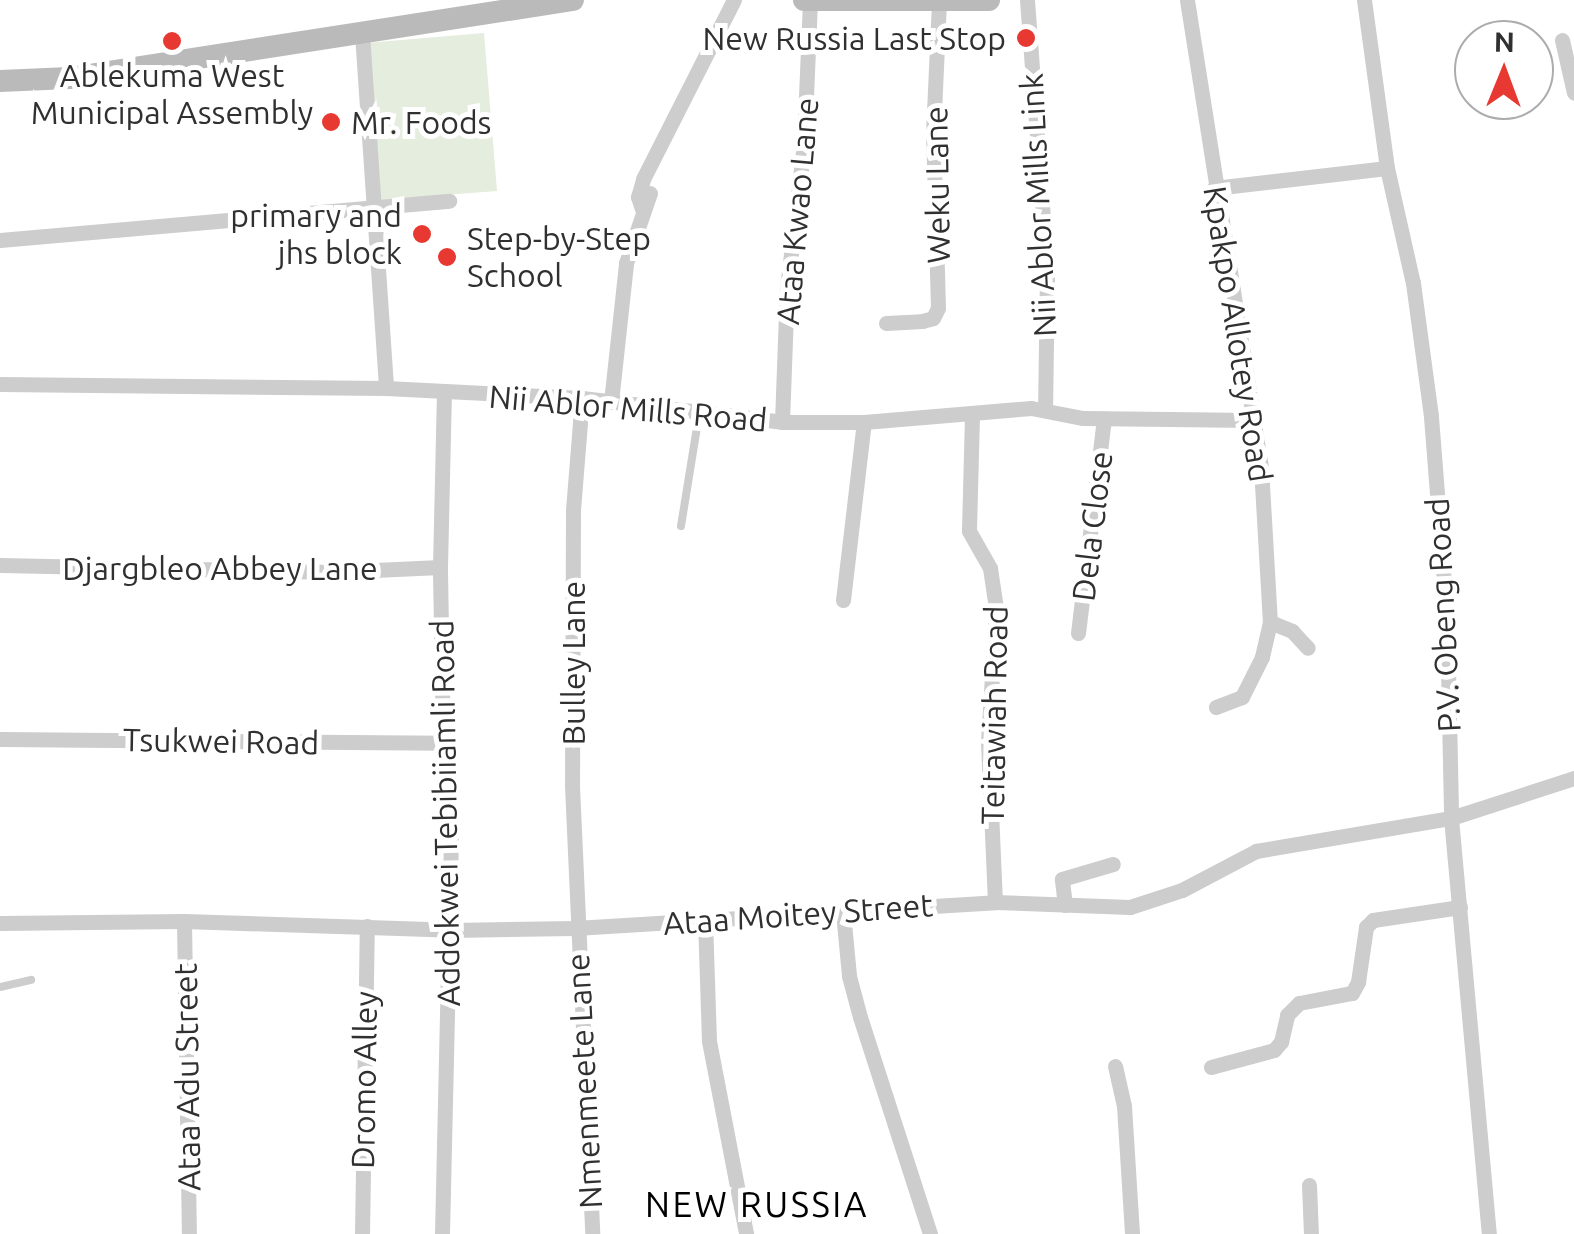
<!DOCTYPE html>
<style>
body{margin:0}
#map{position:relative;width:1574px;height:1234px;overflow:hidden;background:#fff;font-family:Ubuntu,sans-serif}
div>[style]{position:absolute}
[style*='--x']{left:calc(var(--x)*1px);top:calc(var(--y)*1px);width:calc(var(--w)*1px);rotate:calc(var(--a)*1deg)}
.green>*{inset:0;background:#e5edde}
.service>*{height:8px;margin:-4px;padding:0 4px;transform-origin:4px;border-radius:4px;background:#cdcdcd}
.minor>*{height:15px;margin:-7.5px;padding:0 7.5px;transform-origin:7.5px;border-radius:7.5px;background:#cdcdcd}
.secondary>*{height:22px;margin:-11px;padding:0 11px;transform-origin:11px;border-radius:11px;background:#bababa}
.dots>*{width:28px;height:28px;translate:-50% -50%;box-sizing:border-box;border:5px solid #fff;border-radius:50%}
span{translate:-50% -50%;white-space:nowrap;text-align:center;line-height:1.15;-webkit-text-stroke:10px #fff;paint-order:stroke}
.poi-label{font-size:32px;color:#303030}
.right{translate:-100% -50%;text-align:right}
.left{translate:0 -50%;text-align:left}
.street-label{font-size:32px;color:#303030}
.neighbourhood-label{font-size:35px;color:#000;letter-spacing:2.5px}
.north{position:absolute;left:1454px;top:20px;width:100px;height:100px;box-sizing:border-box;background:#fff;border:2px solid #acacac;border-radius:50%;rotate:1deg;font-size:28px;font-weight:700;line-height:40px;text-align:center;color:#303030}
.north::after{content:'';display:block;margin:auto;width:35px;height:45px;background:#e73932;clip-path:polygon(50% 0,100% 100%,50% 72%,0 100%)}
</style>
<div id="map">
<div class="green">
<i style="clip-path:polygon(484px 33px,497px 191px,379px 200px,366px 43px)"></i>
</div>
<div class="service">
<i style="--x:681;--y:526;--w:112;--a:-80.8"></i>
<i style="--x:0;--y:987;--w:32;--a:-13"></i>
</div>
<div class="minor">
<i style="--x:1027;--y:0;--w:272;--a:85.8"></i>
<i style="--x:1047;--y:271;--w:139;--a:90.8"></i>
<i style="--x:1187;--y:0;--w:473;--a:81"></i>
<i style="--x:1261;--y:467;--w:155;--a:86.7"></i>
<i style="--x:1270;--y:622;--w:36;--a:103"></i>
<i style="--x:1262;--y:657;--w:45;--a:116.6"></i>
<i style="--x:1242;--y:697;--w:28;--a:159"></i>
<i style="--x:1364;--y:0;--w:170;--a:82.2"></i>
<i style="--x:1387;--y:168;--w:118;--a:77.3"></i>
<i style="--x:1413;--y:283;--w:135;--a:82.3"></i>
<i style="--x:1431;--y:417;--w:204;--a:85.5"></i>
<i style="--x:1447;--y:620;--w:198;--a:88.8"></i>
<i style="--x:1451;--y:818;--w:418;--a:84.8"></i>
<i style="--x:362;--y:34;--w:355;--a:86.1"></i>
<i style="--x:1562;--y:40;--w:54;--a:77.2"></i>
<i style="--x:1214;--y:188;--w:174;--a:-6.6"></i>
<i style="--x:642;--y:209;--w:13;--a:-108"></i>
<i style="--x:638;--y:197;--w:19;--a:-74"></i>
<i style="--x:643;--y:179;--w:201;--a:-63.1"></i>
<i style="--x:0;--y:240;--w:451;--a:-5"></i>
<i style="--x:886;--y:323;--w:36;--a:-3"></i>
<i style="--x:922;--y:321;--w:11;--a:-15"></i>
<i style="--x:933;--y:318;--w:11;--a:-63"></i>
<i style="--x:938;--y:308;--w:174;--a:-91.6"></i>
<i style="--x:933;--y:134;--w:131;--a:-87.4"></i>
<i style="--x:0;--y:384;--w:386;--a:0.6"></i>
<i style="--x:386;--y:388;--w:196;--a:2.9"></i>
<i style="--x:582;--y:398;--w:201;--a:6.8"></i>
<i style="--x:782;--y:422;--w:82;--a:0"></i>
<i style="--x:864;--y:422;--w:168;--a:-4.8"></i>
<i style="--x:1031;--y:408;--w:53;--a:10.9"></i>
<i style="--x:1083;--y:418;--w:171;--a:0.7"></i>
<i style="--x:582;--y:398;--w:113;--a:94.6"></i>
<i style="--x:573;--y:511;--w:275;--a:90.2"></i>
<i style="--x:572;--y:786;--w:448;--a:87.4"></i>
<i style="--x:611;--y:402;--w:140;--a:-83.8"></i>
<i style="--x:626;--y:263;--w:74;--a:-71.1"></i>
<i style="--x:972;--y:415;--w:116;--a:91.5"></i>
<i style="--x:969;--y:531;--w:43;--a:60.4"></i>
<i style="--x:990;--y:568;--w:40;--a:81.5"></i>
<i style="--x:996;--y:608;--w:134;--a:93.4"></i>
<i style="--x:988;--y:742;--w:160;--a:87.5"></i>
<i style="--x:782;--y:422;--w:134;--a:-87.9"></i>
<i style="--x:787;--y:288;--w:145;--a:-83.3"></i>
<i style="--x:804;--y:144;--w:144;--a:-87.6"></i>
<i style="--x:0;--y:565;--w:332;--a:1.2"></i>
<i style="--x:332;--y:572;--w:108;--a:-2.7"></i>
<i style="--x:843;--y:600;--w:179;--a:-83.3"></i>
<i style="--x:1270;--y:622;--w:24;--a:22"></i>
<i style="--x:1292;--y:631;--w:23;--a:47"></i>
<i style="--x:1078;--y:633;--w:216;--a:-83.1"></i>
<i style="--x:0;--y:739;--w:443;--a:0.5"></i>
<i style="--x:1065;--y:905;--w:26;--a:-97"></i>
<i style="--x:1062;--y:879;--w:53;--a:-16.4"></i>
<i style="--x:843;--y:912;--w:64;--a:84.6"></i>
<i style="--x:849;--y:976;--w:42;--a:75"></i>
<i style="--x:860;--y:1017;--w:228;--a:72.1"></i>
<i style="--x:705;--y:920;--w:121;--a:88.1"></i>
<i style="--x:709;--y:1041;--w:197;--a:79.1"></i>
<i style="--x:184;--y:921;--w:313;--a:89.1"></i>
<i style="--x:0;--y:923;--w:184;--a:-0.6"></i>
<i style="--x:184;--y:921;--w:267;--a:1.9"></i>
<i style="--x:451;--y:930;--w:124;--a:-0.9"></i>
<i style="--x:575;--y:928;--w:421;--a:-3.5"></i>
<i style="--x:995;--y:902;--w:135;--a:2.1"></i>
<i style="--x:1130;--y:907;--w:55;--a:-18.1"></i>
<i style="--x:1182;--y:890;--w:84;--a:-27.8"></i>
<i style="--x:1256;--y:851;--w:198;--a:-9.6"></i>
<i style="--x:1451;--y:818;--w:129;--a:-18"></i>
<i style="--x:1115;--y:1066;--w:41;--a:77.3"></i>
<i style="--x:1124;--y:1106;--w:128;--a:86.4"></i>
<i style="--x:1211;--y:1067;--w:65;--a:-15.1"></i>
<i style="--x:1274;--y:1050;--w:11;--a:-49"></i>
<i style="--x:1281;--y:1042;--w:28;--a:-77"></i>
<i style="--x:1287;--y:1015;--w:17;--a:-45"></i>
<i style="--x:1299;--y:1003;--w:54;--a:-10.7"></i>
<i style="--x:1352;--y:993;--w:13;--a:-61"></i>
<i style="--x:1358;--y:982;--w:56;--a:-81.7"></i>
<i style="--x:1366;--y:927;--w:10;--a:-45"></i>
<i style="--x:1373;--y:920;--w:88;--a:-8.5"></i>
<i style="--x:1309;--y:1185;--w:49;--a:87.7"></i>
<i style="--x:362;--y:1234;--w:308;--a:-89.1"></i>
<i style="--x:442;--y:1234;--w:395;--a:-88.7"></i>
<i style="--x:451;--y:839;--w:96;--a:-94.8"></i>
<i style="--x:443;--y:743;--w:176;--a:-91"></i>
<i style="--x:440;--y:567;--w:175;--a:-88.7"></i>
</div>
<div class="secondary">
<i style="--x:804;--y:0;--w:185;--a:0"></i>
<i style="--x:0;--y:81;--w:69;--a:-2.5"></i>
<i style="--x:69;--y:78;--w:510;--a:-8.8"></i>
</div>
<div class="dots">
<i style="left:1026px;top:38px;background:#e73932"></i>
<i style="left:172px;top:41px;background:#e73932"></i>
<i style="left:331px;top:122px;background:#e73932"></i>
<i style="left:422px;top:234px;background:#e73932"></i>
<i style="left:447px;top:257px;background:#e73932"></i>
</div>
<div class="poi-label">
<span class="right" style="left:1006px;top:38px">New Russia Last Stop</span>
<span style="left:172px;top:94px">Ablekuma West<br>Municipal Assembly</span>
<span class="left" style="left:351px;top:122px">Mr. Foods</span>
<span class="right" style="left:402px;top:234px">primary and<br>jhs block</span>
<span class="left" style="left:467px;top:257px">Step-by-Step<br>School</span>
</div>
<div class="street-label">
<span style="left:937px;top:185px;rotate:-91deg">Weku Lane</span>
<span style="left:1038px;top:205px;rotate:-93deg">Nii Ablor Mills Link</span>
<span style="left:797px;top:211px;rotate:-85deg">Ataa Kwao Lane</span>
<span style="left:1238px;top:334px;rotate:81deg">Kpakpo Allotey Road</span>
<span style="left:628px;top:408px;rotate:5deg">Nii Ablor Mills Road</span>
<span style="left:1092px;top:526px;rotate:-83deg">Dela Close</span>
<span style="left:220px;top:568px">Djargbleo Abbey Lane</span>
<span style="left:1443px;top:615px;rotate:-93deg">P.V. Obeng Road</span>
<span style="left:573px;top:663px;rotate:-90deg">Bulley Lane</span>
<span style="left:994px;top:715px;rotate:-89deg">Teitawiah Road</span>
<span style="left:221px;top:741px;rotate:1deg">Tsukwei Road</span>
<span style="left:445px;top:813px;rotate:-91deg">Addokwei Tebibiiamli Road</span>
<span style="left:798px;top:914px;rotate:-4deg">Ataa Moitey Street</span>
<span style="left:187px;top:1077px;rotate:-91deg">Ataa Adu Street</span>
<span style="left:364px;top:1080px;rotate:-89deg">Dromo Alley</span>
<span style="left:584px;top:1081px;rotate:-93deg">Nmenmeete Lane</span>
</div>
<div class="neighbourhood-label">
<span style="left:757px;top:1204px">NEW RUSSIA</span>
</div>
<div class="north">N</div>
</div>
